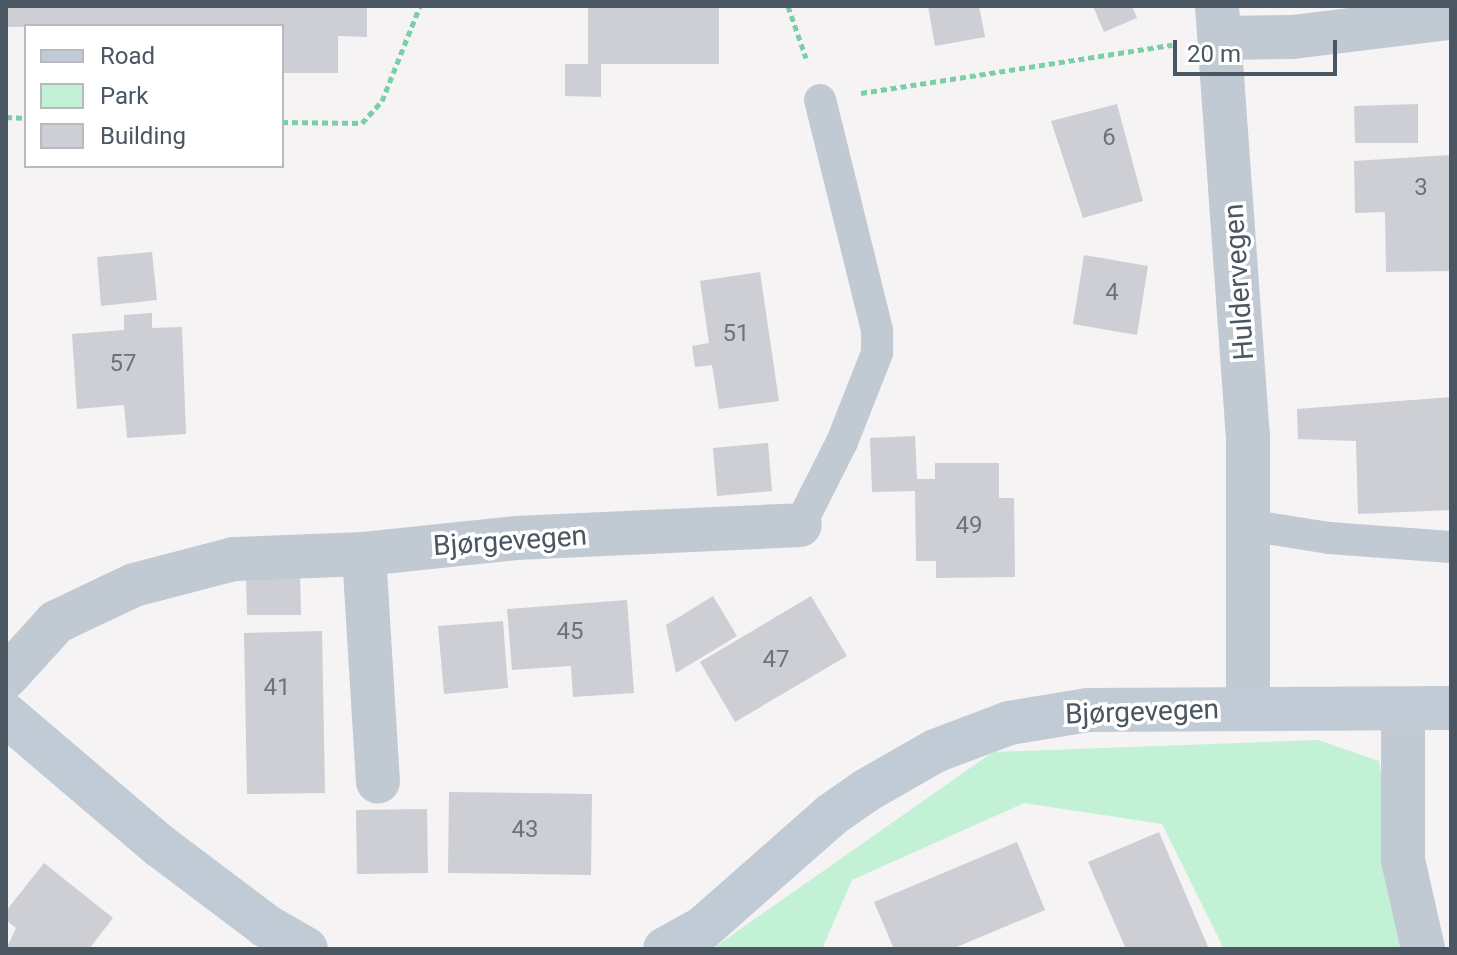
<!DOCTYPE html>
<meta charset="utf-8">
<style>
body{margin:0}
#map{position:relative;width:1457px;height:955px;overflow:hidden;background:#f5f3f3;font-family:Roboto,sans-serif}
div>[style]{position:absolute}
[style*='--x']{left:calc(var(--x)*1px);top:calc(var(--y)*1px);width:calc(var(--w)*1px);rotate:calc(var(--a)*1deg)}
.green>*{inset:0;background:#c3f1d5}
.building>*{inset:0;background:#cdcfd5}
.path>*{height:5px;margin-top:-2.5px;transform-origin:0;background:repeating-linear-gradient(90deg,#7ad0a6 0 6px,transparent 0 10px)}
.lane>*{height:32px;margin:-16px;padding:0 16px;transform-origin:16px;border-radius:16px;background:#c1cad2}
.street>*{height:44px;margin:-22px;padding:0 22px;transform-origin:22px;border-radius:22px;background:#c1cad2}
.secondary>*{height:44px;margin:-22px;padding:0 22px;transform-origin:22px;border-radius:22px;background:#c1cbd6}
span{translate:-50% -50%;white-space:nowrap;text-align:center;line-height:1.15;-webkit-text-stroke:7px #fff;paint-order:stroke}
.number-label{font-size:24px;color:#6b747e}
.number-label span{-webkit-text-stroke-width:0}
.street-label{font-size:28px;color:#4a5661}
.frame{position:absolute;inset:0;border:8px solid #4a5661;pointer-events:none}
.legend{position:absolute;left:24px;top:24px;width:260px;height:144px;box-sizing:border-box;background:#fff;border:2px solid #b7bbc0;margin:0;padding:10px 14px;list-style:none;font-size:24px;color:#4a5661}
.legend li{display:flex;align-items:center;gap:16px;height:40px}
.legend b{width:40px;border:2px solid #b7bbc0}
.scale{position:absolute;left:1173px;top:40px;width:164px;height:36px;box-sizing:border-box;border:4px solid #4a5661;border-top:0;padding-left:10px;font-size:24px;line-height:28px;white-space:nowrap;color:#4a5661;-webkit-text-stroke:6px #fff;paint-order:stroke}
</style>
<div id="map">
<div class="green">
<i style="clip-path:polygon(1318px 740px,1379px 761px,1405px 949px,1224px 949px,1162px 824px,1024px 803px,852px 880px,822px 949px,712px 949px,993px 752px)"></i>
</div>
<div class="building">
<i style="clip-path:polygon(6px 6px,367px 6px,367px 37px,338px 36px,338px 73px,282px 73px,282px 26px,6px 27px)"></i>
<i style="clip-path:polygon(588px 6px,719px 6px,719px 64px,601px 64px,601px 97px,565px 96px,565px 64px,588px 64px)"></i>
<i style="clip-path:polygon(928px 6px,979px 6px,985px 37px,935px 46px)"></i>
<i style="clip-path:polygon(1093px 6px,1132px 6px,1137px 18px,1104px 32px)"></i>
<i style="clip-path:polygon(1117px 104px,1143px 201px,1083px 218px,1051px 121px)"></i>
<i style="clip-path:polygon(1418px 104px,1418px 143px,1355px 143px,1354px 106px)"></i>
<i style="clip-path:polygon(1450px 155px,1451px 271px,1386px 272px,1385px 212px,1355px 213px,1354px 161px)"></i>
<i style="clip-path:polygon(152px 252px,157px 300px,101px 306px,97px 257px)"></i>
<i style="clip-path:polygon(1084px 255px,1148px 266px,1137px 335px,1073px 324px)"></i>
<i style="clip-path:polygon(760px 272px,779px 401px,719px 409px,712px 365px,695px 367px,692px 346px,709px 343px,700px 281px)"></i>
<i style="clip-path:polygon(152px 313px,152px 328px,182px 327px,186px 434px,127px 438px,124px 405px,77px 409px,72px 334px,124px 330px,124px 315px)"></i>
<i style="clip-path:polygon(1451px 397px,1451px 510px,1358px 514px,1356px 441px,1298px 439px,1297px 409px)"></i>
<i style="clip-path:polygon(915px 436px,917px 479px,935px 479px,935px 463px,999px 463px,999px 498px,1014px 498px,1015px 577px,936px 578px,936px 561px,916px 561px,915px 491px,872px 492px,870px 438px)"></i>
<i style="clip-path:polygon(768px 443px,772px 491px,717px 496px,713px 448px)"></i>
<i style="clip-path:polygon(300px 576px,301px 615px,247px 615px,246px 577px)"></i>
<i style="clip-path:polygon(713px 596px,737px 636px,676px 673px,666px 625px)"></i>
<i style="clip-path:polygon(811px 596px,847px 656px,735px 722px,700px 662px)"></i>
<i style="clip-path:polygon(627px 600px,634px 693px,573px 697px,571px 666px,512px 670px,507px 609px)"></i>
<i style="clip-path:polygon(503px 621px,508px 688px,444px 694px,438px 626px)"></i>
<i style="clip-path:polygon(322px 631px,325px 793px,247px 794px,244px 633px)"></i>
<i style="clip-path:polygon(449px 792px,592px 794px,591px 875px,448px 873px)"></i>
<i style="clip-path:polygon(427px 809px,428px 873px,357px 874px,356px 810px)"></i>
<i style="clip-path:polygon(1159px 832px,1209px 949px,1126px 949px,1088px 862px)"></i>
<i style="clip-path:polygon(1017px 842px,1045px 910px,952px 949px,894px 949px,874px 902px)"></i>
<i style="clip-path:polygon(44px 863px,113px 918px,89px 949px,6px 949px,16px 928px,6px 920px,6px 911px)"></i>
</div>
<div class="path">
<i style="--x:788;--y:6;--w:55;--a:70.9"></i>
<i style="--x:861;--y:93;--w:315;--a:-8.8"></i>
<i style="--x:6;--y:117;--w:20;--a:3"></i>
<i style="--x:282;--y:122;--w:80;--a:0.7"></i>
<i style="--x:362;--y:123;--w:30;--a:-48"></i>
<i style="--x:382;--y:101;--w:102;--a:-68.2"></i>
</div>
<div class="lane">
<i style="--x:800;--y:525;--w:93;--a:-63.2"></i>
<i style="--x:842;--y:442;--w:96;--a:-68.5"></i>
<i style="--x:877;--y:353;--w:23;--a:-90"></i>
<i style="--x:877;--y:330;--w:237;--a:-103.9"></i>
<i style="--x:1247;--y:525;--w:83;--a:9"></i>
<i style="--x:1329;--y:538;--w:122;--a:4.2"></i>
</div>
<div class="street">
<i style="--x:1217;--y:6;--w:432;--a:85.9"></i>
<i style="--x:1248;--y:437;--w:271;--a:90"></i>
<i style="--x:1221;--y:38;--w:72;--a:-0.8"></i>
<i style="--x:1293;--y:37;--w:155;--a:-7"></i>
<i style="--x:1447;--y:18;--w:12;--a:-76"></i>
<i style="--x:364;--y:554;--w:228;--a:86.5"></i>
<i style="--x:6;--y:677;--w:74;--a:-47.7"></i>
<i style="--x:56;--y:622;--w:86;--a:-25.4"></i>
<i style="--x:134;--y:585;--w:103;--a:-14.6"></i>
<i style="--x:234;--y:559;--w:130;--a:-2.2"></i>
<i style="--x:364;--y:554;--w:153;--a:-6"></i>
<i style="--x:516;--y:538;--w:284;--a:-2.6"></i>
<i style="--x:1403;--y:709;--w:151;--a:90"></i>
<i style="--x:1403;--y:860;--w:91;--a:77.3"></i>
</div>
<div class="secondary">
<i style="--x:6;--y:715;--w:202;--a:40.4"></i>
<i style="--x:160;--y:846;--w:133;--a:37"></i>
<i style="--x:266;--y:926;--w:46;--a:29.9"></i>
<i style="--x:665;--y:949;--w:43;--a:-28.9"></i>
<i style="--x:703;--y:928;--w:171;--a:-41.4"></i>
<i style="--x:831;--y:815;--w:44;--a:-34.8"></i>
<i style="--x:867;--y:790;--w:78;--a:-29.8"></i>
<i style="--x:935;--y:751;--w:79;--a:-20.7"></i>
<i style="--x:1009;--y:723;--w:80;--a:-9.3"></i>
<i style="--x:1088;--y:710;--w:363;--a:-0.3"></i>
</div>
<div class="number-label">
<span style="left:1109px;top:138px">6</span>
<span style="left:1421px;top:188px">3</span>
<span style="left:1112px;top:293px">4</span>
<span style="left:736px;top:334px">51</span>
<span style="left:123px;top:364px">57</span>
<span style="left:969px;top:526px">49</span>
<span style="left:570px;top:632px">45</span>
<span style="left:776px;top:660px">47</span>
<span style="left:277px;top:688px">41</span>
<span style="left:525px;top:830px">43</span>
</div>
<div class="street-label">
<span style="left:1239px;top:282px;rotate:-94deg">Huldervegen</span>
<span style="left:510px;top:541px;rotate:-4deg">Bjørgevegen</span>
<span style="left:1142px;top:712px;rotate:-2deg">Bjørgevegen</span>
</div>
<div class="frame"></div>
<ul class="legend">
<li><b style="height:10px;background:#c1cbd6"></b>Road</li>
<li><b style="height:22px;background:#c3f1d5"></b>Park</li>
<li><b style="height:22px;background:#cdcfd5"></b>Building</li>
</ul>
<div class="scale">20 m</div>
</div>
